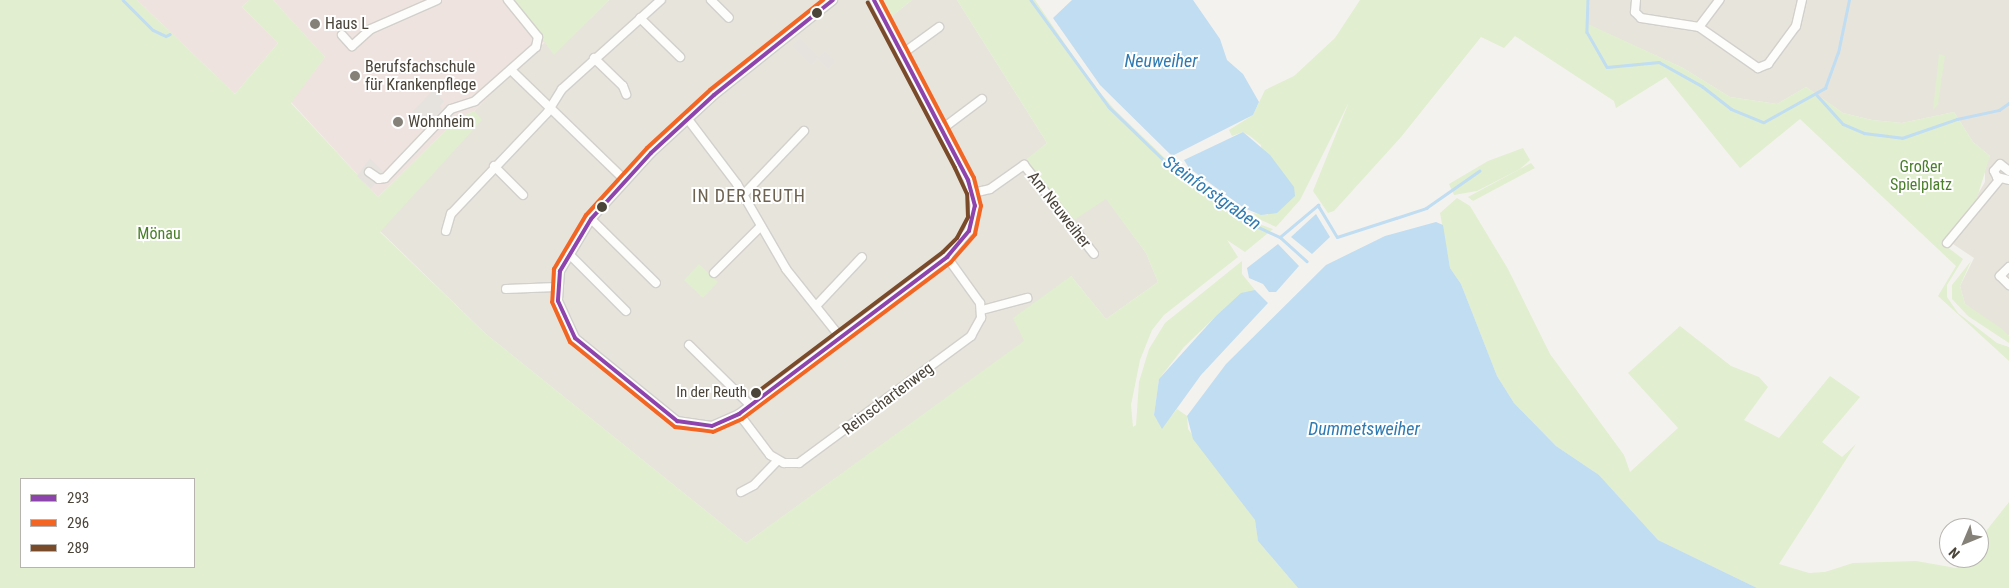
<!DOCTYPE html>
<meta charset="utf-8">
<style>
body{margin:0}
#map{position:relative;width:2009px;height:588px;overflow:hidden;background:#f4f2ee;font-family:"Roboto Condensed",sans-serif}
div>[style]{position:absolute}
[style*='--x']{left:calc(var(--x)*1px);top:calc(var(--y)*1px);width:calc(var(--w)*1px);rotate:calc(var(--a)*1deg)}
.residential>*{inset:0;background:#e7e4dc}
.medical>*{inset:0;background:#eee3df}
.green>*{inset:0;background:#e1eecf}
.parking>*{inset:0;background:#e6e3df}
.water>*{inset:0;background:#c0ddf1}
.stream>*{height:2.5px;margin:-1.25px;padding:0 1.25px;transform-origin:1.25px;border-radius:1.25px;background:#c0ddf1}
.roads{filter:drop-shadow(1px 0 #d2d0cb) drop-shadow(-1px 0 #d2d0cb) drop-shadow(0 1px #d2d0cb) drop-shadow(0 -1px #d2d0cb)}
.street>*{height:8px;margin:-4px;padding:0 4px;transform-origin:4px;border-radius:4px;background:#fdfdfc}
.bus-1>*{height:4px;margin:-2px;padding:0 2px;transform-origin:2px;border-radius:2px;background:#8e44ad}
.bus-2>*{height:4px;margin:-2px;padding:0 2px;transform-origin:2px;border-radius:2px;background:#f26522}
.bus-3>*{height:4px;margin:-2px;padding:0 2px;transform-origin:2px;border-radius:2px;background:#7a4b2a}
.dots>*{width:14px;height:14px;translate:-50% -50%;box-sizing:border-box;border:2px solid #fff;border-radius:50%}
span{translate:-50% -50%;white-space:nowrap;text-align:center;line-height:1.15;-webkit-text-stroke:4px #fff;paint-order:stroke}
.bus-label{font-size:15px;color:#4b4439}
.right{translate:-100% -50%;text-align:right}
.poi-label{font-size:16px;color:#4b4439}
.left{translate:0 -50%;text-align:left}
.park-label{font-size:16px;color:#4a7f2a}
.street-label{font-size:16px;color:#4b4439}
.water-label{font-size:18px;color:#2e7ab2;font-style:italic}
.neighbourhood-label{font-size:18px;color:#6e6250;letter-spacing:1px}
.legend{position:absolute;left:20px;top:478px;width:175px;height:90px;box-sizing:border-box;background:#fff;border:1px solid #b7b4b0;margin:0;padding:6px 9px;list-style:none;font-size:15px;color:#4b4439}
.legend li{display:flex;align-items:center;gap:10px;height:25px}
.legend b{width:25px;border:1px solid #b7b4b0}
.north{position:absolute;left:1939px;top:518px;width:50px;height:50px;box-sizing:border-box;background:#fff;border:1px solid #b7b4b0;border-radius:50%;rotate:225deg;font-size:14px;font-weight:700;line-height:20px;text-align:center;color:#4b4439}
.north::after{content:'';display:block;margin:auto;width:18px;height:22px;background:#868178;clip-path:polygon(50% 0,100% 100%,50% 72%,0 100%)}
</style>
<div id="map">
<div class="residential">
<i style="clip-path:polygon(609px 0,884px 0,892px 16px,912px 0,957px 0,1047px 143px,1026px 160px,1106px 198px,1146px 253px,1158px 282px,1106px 319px,1071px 276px,1025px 341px,746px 543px,486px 334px,380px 231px,481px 120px,474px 111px,500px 84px,545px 42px,554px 54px)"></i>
<i style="clip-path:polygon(1590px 0,2009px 0,2009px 336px,1965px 304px,1960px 286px,1974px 258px,1950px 242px,1985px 182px,1985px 166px,1990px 156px,1973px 142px,1954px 112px,1902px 123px,1872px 120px,1843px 113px,1806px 87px,1777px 104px,1730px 97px,1683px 68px,1587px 24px)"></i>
</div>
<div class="medical">
<i style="clip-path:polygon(137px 0,249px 0,242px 7px,278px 43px,235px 94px)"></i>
<i style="clip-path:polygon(273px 0,602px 0,551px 51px,544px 42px,474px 111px,457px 119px,378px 197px,291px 102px,325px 57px)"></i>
</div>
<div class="green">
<i style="clip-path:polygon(evenodd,0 0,137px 0,235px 94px,278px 43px,242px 7px,249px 0,273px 0,325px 57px,291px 103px,378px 197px,457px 119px,474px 111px,482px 120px,380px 232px,486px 334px,746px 543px,1024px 341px,1013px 318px,1071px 276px,1106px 319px,1158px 282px,1146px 253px,1106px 199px,1074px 220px,1025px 160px,1047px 143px,957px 0,1035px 0,1091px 82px,1115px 110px,1172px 165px,1251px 221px,1273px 229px,1245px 252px,1227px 240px,1238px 257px,1164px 315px,1152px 330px,1140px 360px,1131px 405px,1133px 427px,1136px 425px,1139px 382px,1149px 349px,1165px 323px,1242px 261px,1242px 274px,1255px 290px,1215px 317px,1184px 347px,1159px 379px,1154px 415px,1162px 428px,1177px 409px,1187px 416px,1188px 429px,1255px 520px,1258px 541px,1298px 588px,0 588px,0 0,21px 479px,194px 479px,194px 567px,21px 567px,21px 479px)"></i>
<i style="clip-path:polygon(514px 0,609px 0,554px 55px)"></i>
<i style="clip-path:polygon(884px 0,912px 0,892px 16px)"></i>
<i style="clip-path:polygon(1360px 0,1590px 0,1588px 24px,1683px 68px,1730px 97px,1777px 104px,1806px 87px,1843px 113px,1872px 120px,1902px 123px,1954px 112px,1973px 142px,1990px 156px,1976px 201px,1942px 243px,1963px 259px,1947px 285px,1947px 297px,1958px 313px,1997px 343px,2009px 347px,2009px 361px,1938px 296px,1956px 266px,1800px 119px,1740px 168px,1666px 77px,1616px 108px,1614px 101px,1515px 36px,1504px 48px,1481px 37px,1401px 137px,1334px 211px,1328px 213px,1313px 191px,1349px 102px,1300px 200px,1276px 227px,1259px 219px,1253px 213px,1268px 215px,1261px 145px,1250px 136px,1243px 132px,1232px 136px,1229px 130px,1253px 115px,1265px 90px,1294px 76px,1335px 38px)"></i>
<i style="clip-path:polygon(1939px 54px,1945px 56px,1938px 105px,1933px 110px)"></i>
<i style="clip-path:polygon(1523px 148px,1530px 160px,1520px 169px,1477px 191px,1454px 195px,1449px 184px,1488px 161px)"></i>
<i style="clip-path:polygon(1531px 163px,1535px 168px,1473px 201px,1468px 197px)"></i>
<i style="clip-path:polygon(1457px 198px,1470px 206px,1508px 269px,1550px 354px,1624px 455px,1630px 472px,1678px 428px,1628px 373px,1680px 326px,1731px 366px,1759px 377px,1768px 387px,1744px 420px,1779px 438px,1830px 376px,1860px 397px,1822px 442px,1842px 457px,1856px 444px,1779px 564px,1809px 573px,1825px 572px,1853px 563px,1916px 561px,1956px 568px,1964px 558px,1979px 558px,1979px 540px,2009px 502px,2009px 588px,1757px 588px,1658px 540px,1599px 475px,1556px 446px,1514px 403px,1497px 376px,1461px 284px,1450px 268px,1440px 213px)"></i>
<i style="clip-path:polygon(1971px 261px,1960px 286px,1965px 304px,2001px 328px,2009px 336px,2009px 343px,1968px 316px,1952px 299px,1952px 285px)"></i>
<i style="clip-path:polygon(699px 264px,718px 282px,703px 298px,684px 280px)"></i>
</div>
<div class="parking">
<i style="clip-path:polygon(800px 38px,819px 57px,825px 52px,835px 61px,828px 69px,817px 58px,811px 65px,792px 46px)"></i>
<i style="clip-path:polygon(433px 90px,444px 101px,440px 106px,442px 109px,426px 126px,412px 112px)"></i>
<i style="clip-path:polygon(370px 158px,384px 172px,371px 189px,357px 176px)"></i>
</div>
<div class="water">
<i style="clip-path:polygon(1072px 0,1193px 0,1220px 39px,1227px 60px,1243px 74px,1259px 102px,1253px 115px,1172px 156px,1100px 85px,1053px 18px)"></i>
<i style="clip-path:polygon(1243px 132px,1270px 155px,1294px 187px,1295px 196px,1277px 213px,1261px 215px,1244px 208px,1189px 168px,1184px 160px)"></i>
<i style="clip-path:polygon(1316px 214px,1330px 237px,1312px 254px,1291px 237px)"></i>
<i style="clip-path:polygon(1436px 222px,1443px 225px,1450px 268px,1461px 284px,1497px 376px,1514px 403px,1556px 446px,1599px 475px,1658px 540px,1757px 588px,1298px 588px,1258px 541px,1255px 520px,1193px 439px,1187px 416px,1226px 364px,1326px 265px,1385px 236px)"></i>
<i style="clip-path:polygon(1278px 244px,1299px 266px,1276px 292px,1269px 292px,1263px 284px,1249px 278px,1247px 268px)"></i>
<i style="clip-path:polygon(1255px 290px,1268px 303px,1201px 375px,1162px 429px,1154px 415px,1159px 379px,1215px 317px,1241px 293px)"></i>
</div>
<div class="stream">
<i style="--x:123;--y:0;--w:42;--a:45"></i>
<i style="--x:153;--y:30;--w:14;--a:25"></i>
<i style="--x:166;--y:36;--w:4;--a:-27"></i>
<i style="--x:1031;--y:0;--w:132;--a:53.9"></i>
<i style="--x:1109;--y:107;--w:93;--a:44.1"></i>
<i style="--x:1176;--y:172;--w:94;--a:34.2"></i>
<i style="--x:1254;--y:225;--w:29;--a:25"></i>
<i style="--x:1280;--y:237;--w:36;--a:42"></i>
<i style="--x:1588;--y:0;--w:32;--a:92"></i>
<i style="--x:1587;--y:32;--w:40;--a:60.3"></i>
<i style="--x:1607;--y:67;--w:52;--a:-5.5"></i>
<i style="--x:1659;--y:62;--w:49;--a:29.2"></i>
<i style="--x:1702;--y:86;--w:37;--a:38"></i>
<i style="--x:1731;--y:109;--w:35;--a:22"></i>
<i style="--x:1764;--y:122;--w:70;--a:-29.1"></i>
<i style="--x:1825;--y:88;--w:37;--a:-70"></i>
<i style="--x:1838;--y:53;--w:54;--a:-78.3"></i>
<i style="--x:1817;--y:95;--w:39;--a:48"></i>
<i style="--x:1843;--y:124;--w:23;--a:23"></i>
<i style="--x:1864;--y:133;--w:38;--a:7"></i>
<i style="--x:1902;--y:138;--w:58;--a:-19.1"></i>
<i style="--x:1957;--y:119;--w:43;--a:-12.1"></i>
<i style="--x:1999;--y:110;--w:12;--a:-35"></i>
<i style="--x:1280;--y:237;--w:50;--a:-40.1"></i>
<i style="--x:1318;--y:205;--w:37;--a:59"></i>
<i style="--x:1337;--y:237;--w:62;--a:-17.9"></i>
<i style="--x:1396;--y:218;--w:32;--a:-18"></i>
<i style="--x:1426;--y:208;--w:65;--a:-34.9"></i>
</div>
<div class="roads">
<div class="street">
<i style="--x:711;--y:0;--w:25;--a:45"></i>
<i style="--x:833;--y:0;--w:152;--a:141.4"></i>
<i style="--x:714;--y:95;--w:86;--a:137.4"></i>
<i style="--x:651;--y:153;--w:89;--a:132.3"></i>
<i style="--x:591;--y:219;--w:61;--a:120.8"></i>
<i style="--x:560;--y:271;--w:30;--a:94"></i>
<i style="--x:558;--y:301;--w:41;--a:65.3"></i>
<i style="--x:575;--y:338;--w:132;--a:39.1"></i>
<i style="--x:677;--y:421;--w:35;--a:8"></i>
<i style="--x:712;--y:426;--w:30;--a:-24"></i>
<i style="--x:739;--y:414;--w:261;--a:-37"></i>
<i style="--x:947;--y:257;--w:34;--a:-50"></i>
<i style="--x:969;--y:231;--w:26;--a:-77"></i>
<i style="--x:975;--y:206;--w:27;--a:-105"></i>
<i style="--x:968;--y:180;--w:203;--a:-117.6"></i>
<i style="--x:1636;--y:0;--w:12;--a:95"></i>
<i style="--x:1635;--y:12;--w:8;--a:45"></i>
<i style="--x:1641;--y:18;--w:59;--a:8.8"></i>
<i style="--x:1699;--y:27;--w:72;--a:34.8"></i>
<i style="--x:1758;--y:68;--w:11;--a:-22"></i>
<i style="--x:1768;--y:64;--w:47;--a:-53.6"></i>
<i style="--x:1796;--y:26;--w:27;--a:-77"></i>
<i style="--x:640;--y:18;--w:56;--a:44.3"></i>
<i style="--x:1699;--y:27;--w:34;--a:-53"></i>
<i style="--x:342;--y:35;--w:15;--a:48"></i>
<i style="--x:352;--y:46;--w:25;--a:-42"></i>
<i style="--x:371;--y:29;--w:72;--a:-23.7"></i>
<i style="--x:902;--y:54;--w:46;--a:-36.1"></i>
<i style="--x:594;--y:58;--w:40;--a:44"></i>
<i style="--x:623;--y:86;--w:9;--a:69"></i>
<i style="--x:511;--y:70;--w:158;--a:44"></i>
<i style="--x:687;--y:118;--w:83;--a:52.9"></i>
<i style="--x:737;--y:184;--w:98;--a:60"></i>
<i style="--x:786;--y:269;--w:87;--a:51.5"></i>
<i style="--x:942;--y:129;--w:50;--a:-36.9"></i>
<i style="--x:494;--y:166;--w:41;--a:45"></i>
<i style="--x:2009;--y:171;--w:11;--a:-142"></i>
<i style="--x:2000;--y:164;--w:9;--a:131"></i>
<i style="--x:1994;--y:171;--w:7;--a:63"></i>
<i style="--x:1997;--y:177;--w:12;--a:14"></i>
<i style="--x:369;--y:172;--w:12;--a:35"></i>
<i style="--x:379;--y:179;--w:6;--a:-9"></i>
<i style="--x:385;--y:178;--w:95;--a:-46.3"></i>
<i style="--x:451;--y:109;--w:25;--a:-18"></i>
<i style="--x:475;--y:101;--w:81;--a:-41.5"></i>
<i style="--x:536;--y:47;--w:10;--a:-79"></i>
<i style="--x:538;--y:37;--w:48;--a:-129"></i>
<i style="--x:973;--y:193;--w:17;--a:-13"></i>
<i style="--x:990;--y:189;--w:42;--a:-35.2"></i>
<i style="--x:1024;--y:165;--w:113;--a:51.8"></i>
<i style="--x:744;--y:194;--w:87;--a:-46.4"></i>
<i style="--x:591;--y:219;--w:91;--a:44.6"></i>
<i style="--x:446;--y:231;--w:18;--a:-74"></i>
<i style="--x:451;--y:214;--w:139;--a:-46.5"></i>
<i style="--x:547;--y:113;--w:28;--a:-58"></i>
<i style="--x:562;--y:89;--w:133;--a:-42"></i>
<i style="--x:1947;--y:243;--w:83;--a:-50.4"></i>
<i style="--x:568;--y:253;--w:82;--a:45"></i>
<i style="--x:2009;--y:267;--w:13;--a:135"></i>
<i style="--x:2000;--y:276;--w:13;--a:45"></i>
<i style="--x:714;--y:273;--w:66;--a:-45"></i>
<i style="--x:506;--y:289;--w:50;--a:-2.3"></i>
<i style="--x:816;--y:306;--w:67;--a:-46.8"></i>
<i style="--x:982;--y:310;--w:47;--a:-14.9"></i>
<i style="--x:689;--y:345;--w:87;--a:44.5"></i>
<i style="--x:739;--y:414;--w:51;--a:52.9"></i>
<i style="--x:770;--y:455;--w:16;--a:30"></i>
<i style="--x:784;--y:463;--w:15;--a:0"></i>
<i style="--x:799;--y:463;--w:214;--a:-36.4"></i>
<i style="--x:971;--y:336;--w:21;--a:-61"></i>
<i style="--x:981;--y:318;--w:15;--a:-94"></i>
<i style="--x:980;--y:303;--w:57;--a:-125.7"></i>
<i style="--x:741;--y:492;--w:15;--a:-28"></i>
<i style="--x:754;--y:485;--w:33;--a:-46"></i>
</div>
</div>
<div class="bus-1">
<i style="--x:833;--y:0;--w:152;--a:141.4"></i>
<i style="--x:714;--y:95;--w:86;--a:137.4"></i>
<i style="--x:651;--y:153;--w:89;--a:132.3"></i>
<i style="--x:591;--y:219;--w:61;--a:120.8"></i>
<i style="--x:560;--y:271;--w:30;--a:94"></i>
<i style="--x:558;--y:301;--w:41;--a:65.3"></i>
<i style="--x:575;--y:338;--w:132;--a:39.1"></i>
<i style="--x:677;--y:421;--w:35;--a:8"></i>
<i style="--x:712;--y:426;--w:30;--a:-24"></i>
<i style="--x:739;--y:414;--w:261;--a:-37"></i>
<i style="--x:947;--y:257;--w:34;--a:-50"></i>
<i style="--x:969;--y:231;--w:26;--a:-77"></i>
<i style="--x:975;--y:206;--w:27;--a:-105"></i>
<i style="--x:968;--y:180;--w:203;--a:-117.6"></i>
</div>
<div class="bus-2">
<i style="--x:823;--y:0;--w:144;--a:141.5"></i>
<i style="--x:710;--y:90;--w:86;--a:137.4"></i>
<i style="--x:647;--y:148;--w:91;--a:132.3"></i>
<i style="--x:586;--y:215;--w:63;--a:120.7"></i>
<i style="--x:554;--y:269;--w:33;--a:93"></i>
<i style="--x:552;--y:302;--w:44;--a:65.8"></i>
<i style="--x:570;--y:342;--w:135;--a:39"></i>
<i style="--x:675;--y:427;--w:38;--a:7"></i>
<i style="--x:713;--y:432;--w:32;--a:-24"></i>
<i style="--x:742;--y:419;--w:261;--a:-36.9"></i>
<i style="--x:951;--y:262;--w:37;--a:-49"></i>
<i style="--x:975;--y:234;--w:29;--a:-78"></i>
<i style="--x:981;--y:206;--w:29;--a:-104"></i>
<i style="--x:974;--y:178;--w:201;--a:-117.6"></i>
</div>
<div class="bus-3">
<i style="--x:756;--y:393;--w:234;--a:-37"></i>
<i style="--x:943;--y:252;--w:20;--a:-45"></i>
<i style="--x:957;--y:238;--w:24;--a:-62"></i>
<i style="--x:968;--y:217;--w:23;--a:-92"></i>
<i style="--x:967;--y:194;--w:29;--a:-115"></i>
<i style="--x:955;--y:168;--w:187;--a:-117.8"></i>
</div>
<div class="dots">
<i style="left:817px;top:13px;background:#4b4439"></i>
<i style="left:315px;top:24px;background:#868178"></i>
<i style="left:355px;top:76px;background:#868178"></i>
<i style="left:398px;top:122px;background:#868178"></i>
<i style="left:602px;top:207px;background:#4b4439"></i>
<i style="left:756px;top:393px;background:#4b4439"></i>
</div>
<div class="bus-label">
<span class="right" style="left:747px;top:393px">In der Reuth</span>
</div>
<div class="poi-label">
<span class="left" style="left:325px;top:24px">Haus L</span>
<span class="left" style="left:365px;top:76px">Berufsfachschule<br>für Krankenpflege</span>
<span class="left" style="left:408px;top:122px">Wohnheim</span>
</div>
<div class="park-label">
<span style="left:1921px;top:176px">Großer<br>Spielplatz</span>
<span style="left:159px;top:234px">Mönau</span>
</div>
<div class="street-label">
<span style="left:1059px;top:210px;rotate:52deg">Am Neuweiher</span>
<span style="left:888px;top:399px;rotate:-37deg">Reinschartenweg</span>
</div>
<div class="water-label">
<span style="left:1161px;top:61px">Neuweiher</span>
<span style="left:1212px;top:193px;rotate:35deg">Steinforstgraben</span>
<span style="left:1364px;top:429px">Dummetsweiher</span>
</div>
<div class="neighbourhood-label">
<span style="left:749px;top:196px">IN DER REUTH</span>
</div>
<ul class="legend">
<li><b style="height:6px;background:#8e44ad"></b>293</li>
<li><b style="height:6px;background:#f26522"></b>296</li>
<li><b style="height:6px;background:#7a4b2a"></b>289</li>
</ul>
<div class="north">N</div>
</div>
